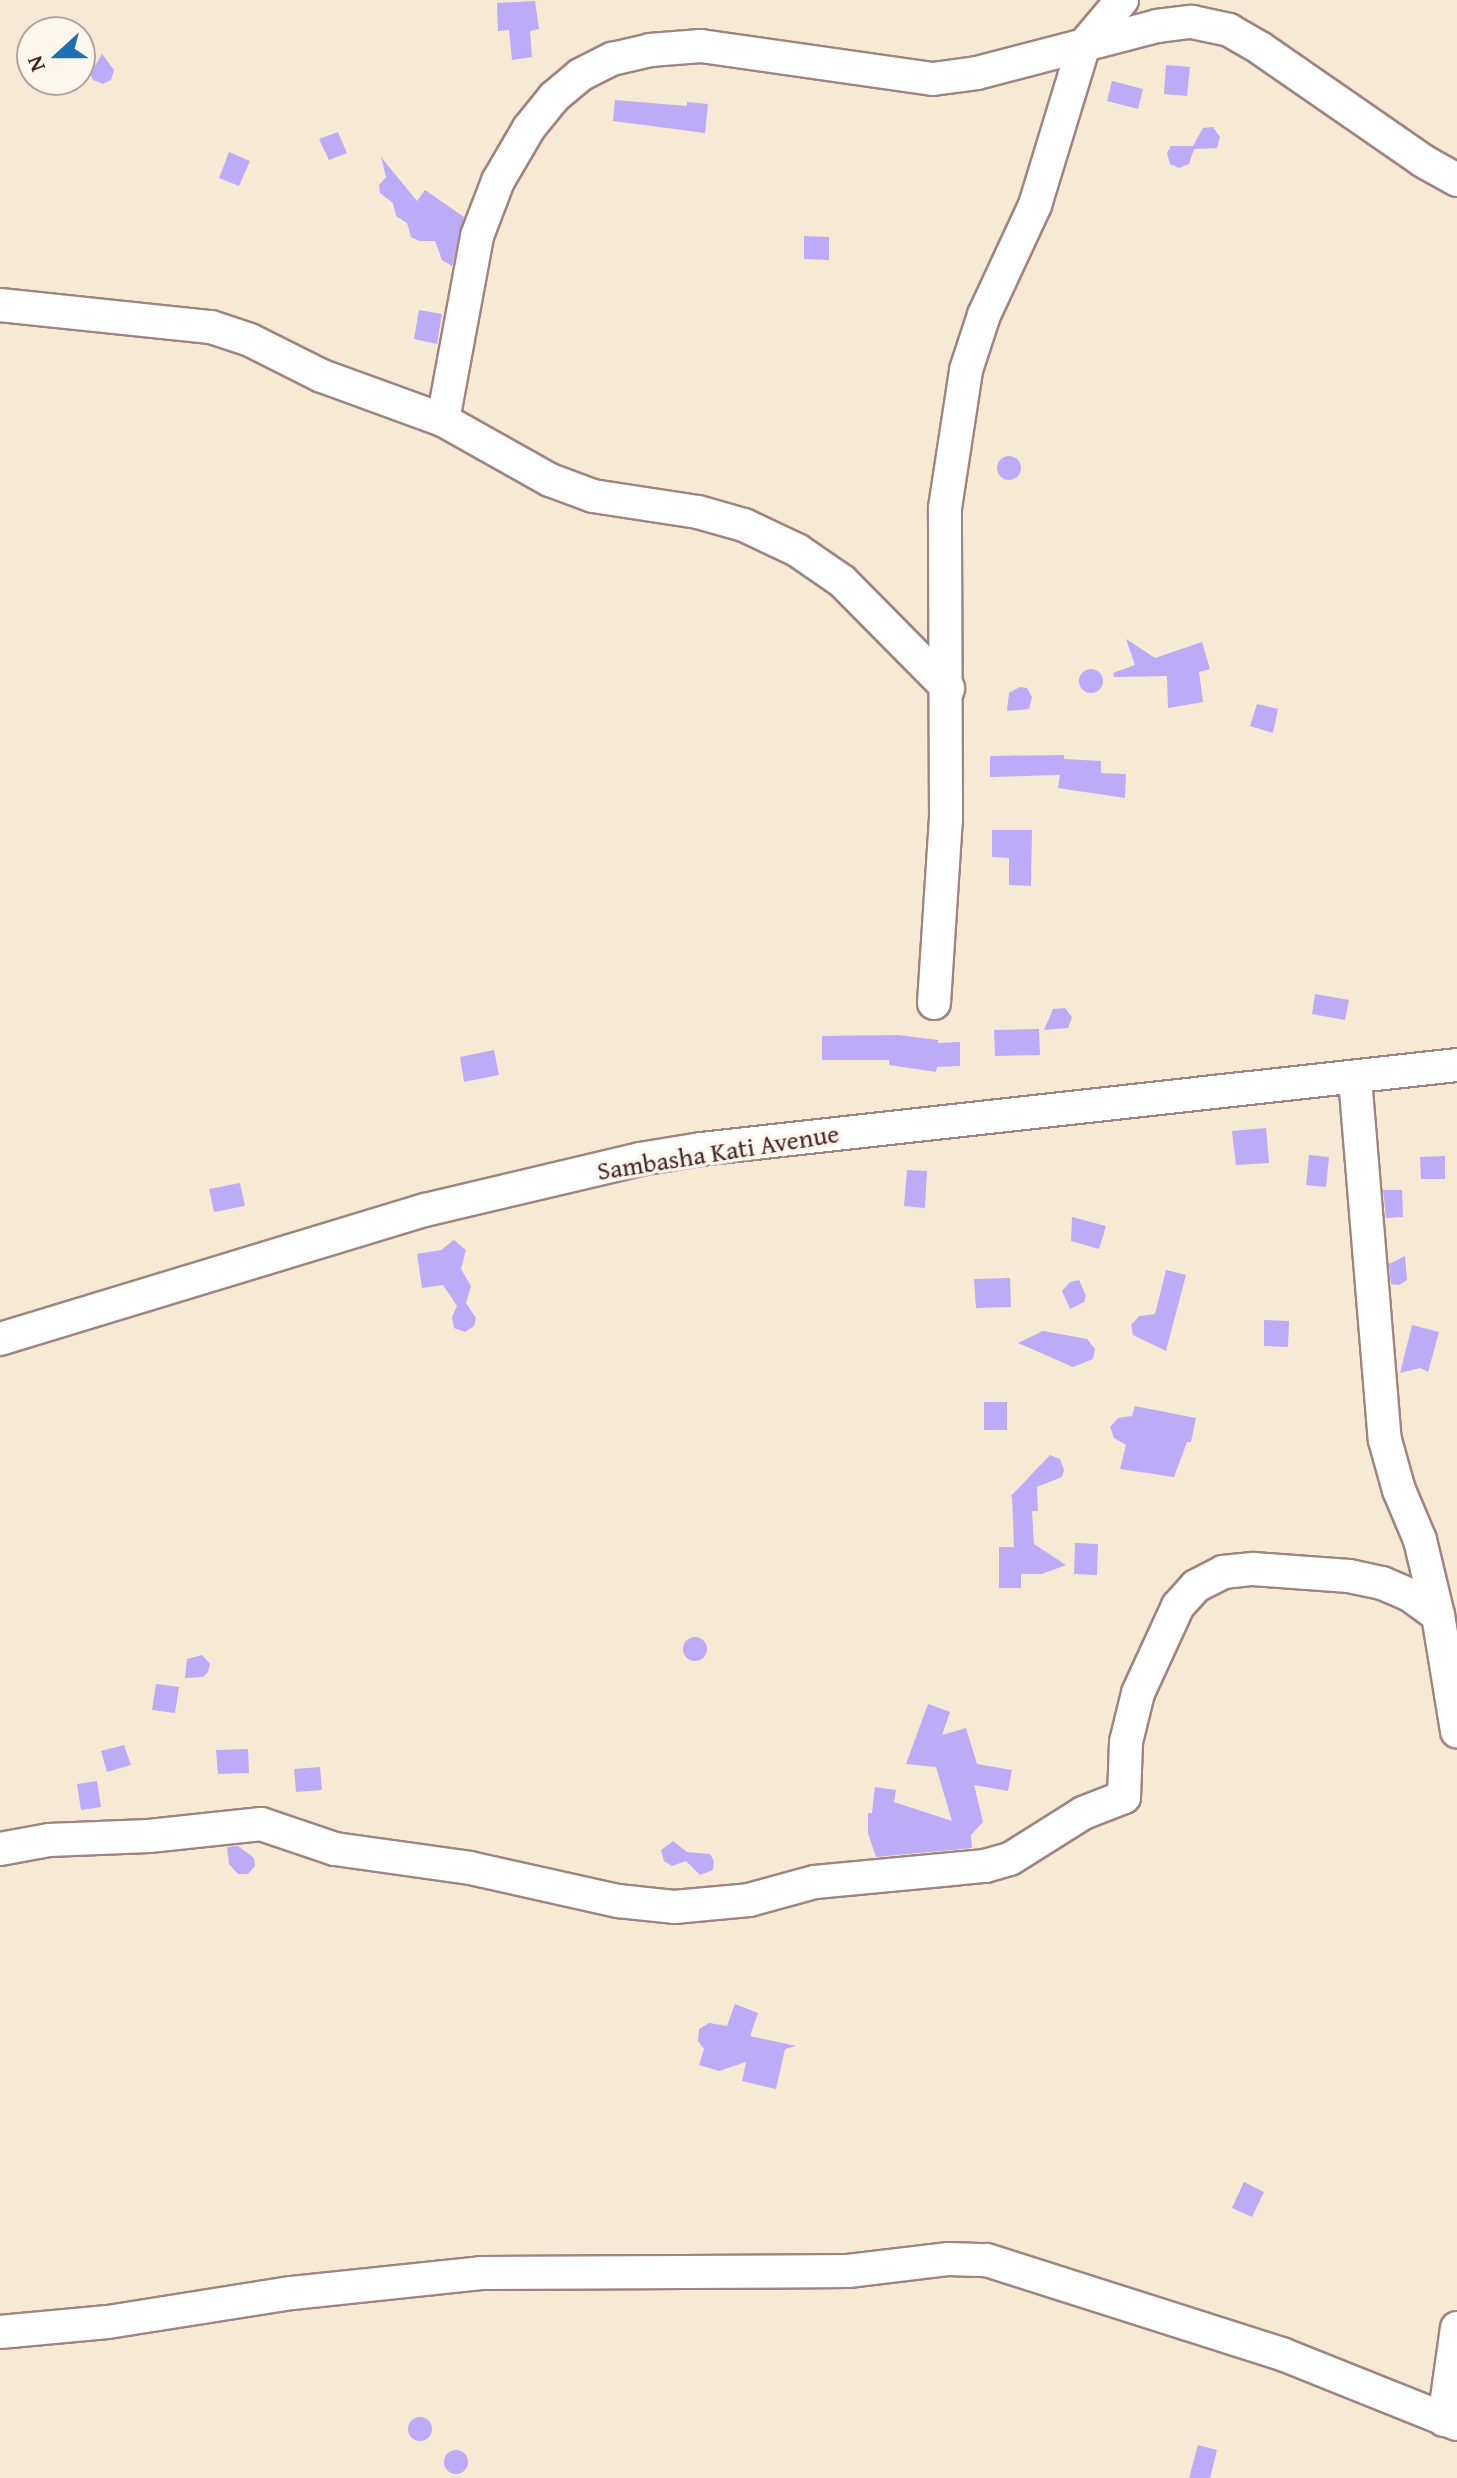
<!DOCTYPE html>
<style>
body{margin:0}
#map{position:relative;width:1457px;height:2478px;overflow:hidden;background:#f7ead5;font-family:"Gentium Book Plus",serif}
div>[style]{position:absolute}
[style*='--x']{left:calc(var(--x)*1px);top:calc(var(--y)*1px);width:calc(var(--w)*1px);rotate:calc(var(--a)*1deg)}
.building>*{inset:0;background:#bcabf6}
.round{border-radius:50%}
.roads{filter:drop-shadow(2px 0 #a08480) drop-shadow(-2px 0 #a08480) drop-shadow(0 2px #a08480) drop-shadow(0 -2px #a08480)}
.minor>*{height:32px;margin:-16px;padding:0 16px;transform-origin:16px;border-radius:16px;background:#fff}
span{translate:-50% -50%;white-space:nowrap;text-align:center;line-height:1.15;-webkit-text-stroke:7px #fbf7ec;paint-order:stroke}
.street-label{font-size:26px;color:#4a1f2b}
.north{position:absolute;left:16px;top:16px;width:80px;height:80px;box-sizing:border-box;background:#fbf7ec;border:2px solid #b4a19f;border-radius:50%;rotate:249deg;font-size:22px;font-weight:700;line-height:32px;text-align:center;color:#4a1f2b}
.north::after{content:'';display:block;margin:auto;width:28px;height:36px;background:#1f6fb2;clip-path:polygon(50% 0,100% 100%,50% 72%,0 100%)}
</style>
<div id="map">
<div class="building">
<i style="clip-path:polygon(535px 1px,539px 29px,530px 31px,532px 57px,512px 60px,509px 30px,498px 31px,497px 3px)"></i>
<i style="clip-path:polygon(102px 54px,114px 70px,111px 80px,103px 84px,93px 80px,90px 74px)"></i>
<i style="clip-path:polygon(1166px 65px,1190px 67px,1187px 96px,1164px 94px)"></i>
<i style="clip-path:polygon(1112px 81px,1143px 89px,1138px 109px,1107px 101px)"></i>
<i style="clip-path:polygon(615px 100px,687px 106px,687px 102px,708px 104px,705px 133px,613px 121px)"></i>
<i style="clip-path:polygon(1213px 127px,1220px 137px,1217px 148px,1194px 149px,1189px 164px,1179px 168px,1170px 164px,1167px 153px,1171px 146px,1193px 146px,1203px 128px)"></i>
<i style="clip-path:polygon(338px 132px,347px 153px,329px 160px,319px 139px)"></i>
<i style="clip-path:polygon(229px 152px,250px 161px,239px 186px,219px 178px)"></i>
<i style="clip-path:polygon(381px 157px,417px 201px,425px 190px,464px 217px,452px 266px,442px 260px,435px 241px,419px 241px,411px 237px,407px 223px,396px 216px,393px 203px,380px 193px,379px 185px,386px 177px)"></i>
<i style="clip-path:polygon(804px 236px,829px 237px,829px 260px,804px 259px)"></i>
<i style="clip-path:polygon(419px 310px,442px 314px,437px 344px,414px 339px)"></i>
<i class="round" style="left:997px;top:456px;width:24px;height:24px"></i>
<i style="clip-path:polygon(1126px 639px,1155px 658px,1202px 642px,1210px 669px,1199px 672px,1203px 702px,1168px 708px,1167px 676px,1114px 677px,1113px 673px,1135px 665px)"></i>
<i class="round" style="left:1079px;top:669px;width:24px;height:24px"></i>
<i style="clip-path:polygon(1020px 687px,1027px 688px,1032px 697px,1029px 709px,1007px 711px,1009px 693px)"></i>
<i style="clip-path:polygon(1257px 704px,1278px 709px,1273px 733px,1250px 726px)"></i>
<i style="clip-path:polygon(1064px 755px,1064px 759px,1101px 761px,1101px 773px,1126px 774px,1125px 798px,1058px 788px,1060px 775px,990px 777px,990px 756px)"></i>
<i style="clip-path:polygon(992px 830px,1032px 830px,1031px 886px,1009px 885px,1009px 858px,992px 857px)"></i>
<i style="clip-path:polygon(1315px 994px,1349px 1000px,1345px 1020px,1312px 1014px)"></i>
<i style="clip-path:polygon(1065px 1008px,1072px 1017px,1068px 1028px,1044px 1030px,1053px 1009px)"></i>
<i style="clip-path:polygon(1039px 1029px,1040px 1055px,995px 1056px,994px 1030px)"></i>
<i style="clip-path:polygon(898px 1035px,938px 1040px,938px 1043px,960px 1042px,960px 1066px,937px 1067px,936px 1072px,889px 1065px,889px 1060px,822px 1060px,822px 1036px)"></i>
<i style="clip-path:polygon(494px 1050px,499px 1075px,464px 1082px,460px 1057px)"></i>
<i style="clip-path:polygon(1266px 1128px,1269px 1163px,1236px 1165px,1232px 1131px)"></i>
<i style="clip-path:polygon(1309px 1155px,1329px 1157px,1326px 1187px,1306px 1185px)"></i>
<i style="clip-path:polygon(1445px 1156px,1445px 1179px,1421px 1179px,1420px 1157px)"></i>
<i style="clip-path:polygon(907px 1170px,927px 1171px,925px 1208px,904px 1206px)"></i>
<i style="clip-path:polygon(240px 1183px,245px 1206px,214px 1212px,209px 1189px)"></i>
<i style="clip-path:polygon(1383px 1190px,1402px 1190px,1403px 1217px,1386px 1218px)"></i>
<i style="clip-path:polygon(1072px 1217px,1106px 1226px,1099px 1249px,1071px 1241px)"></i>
<i style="clip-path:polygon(454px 1240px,466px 1250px,461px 1269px,471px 1286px,466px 1303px,476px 1318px,474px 1326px,465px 1332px,454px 1328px,452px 1317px,457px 1306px,443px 1285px,422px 1288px,417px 1254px,441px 1250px)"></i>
<i style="clip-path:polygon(1405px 1256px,1407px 1280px,1399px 1285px,1391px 1284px,1389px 1264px)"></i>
<i style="clip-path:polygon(1166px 1270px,1186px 1275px,1166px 1351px,1133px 1335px,1131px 1325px,1139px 1316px,1155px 1314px)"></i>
<i style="clip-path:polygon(1010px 1278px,1011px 1307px,976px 1308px,974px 1279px)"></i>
<i style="clip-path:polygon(1079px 1280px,1086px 1296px,1084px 1302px,1070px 1309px,1062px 1291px,1070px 1282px)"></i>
<i style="clip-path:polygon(1264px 1320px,1289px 1321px,1288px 1347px,1264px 1346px)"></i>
<i style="clip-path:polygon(1412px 1325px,1439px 1332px,1428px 1372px,1420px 1368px,1400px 1373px)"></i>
<i style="clip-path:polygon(1043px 1331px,1087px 1339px,1095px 1349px,1093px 1359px,1073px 1367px,1018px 1343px)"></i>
<i style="clip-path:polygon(984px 1402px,1007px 1402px,1007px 1430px,984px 1430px)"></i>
<i style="clip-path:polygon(1135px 1406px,1196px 1418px,1191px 1442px,1187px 1442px,1174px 1477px,1120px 1469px,1126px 1445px,1114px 1438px,1110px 1427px,1118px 1418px,1132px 1416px)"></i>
<i style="clip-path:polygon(1050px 1455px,1060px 1459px,1064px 1470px,1062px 1477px,1037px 1487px,1038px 1511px,1032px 1511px,1034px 1544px,1066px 1565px,1042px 1574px,1021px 1574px,1021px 1588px,999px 1588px,999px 1547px,1014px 1547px,1012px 1496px,1009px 1498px)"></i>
<i style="clip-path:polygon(1075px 1543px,1098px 1544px,1097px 1575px,1074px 1574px)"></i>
<i class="round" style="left:683px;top:1637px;width:24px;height:24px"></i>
<i style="clip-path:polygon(202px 1655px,210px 1664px,208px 1672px,203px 1677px,185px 1678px,187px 1659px)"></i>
<i style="clip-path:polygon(156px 1684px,179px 1687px,175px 1713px,152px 1710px)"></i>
<i style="clip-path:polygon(928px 1704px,950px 1712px,942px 1735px,966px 1728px,977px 1764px,1012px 1770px,1008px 1791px,974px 1785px,983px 1822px,971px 1835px,972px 1848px,876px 1857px,868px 1833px,868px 1813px,872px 1813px,875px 1787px,896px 1790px,894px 1802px,952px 1821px,936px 1767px,906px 1764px)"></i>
<i style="clip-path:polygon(124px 1745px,131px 1765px,107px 1772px,101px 1751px)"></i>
<i style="clip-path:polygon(248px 1749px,249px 1773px,218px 1774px,216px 1750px)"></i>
<i style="clip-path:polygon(320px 1767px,322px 1790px,296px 1792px,294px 1769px)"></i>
<i style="clip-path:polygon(97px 1781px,101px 1807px,81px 1810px,77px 1784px)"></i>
<i style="clip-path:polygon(673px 1841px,687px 1852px,710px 1854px,714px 1861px,713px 1870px,700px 1875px,686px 1861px,672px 1866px,664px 1861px,661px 1850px)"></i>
<i style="clip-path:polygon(238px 1846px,254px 1858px,255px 1866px,248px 1874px,238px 1874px,229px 1864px,227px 1847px)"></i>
<i style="clip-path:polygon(735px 2004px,758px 2013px,750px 2036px,796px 2046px,785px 2049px,776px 2089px,742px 2081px,746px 2062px,719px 2071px,699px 2065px,704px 2049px,698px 2041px,699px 2029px,709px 2023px,727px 2026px)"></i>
<i style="clip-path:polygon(1244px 2182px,1264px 2192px,1252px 2217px,1232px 2208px)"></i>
<i class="round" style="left:408px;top:2417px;width:24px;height:24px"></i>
<i style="clip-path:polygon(1198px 2445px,1217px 2450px,1210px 2478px,1189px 2478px)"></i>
<i class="round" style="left:444px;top:2450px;width:24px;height:24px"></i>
</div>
<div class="roads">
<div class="minor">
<i style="--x:0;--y:305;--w:212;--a:6"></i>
<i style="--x:211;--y:327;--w:41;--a:18.4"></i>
<i style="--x:250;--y:340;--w:80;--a:26.6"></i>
<i style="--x:322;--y:376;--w:129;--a:20"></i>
<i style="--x:443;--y:420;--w:123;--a:29.3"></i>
<i style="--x:550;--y:480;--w:46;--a:20.4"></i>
<i style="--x:593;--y:496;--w:106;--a:8.7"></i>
<i style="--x:698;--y:512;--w:48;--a:15.8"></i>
<i style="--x:744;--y:525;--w:59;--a:25.3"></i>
<i style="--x:797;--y:550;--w:55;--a:34.6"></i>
<i style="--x:842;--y:581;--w:151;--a:45.3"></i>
<i style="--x:443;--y:420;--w:187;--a:-79.5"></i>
<i style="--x:477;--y:236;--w:59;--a:-69.1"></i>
<i style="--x:498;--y:181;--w:61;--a:-59.7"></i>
<i style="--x:529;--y:128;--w:40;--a:-51"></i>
<i style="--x:554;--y:97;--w:34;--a:-40"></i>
<i style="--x:580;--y:75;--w:36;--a:-27"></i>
<i style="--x:612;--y:59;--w:39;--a:-13"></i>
<i style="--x:650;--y:50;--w:51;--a:-4.5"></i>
<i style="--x:701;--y:46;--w:234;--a:8.1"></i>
<i style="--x:933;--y:79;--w:44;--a:-7.8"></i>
<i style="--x:977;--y:73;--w:186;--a:-14.6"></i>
<i style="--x:1157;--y:26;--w:35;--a:-7"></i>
<i style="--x:1192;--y:22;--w:38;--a:12"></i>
<i style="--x:1229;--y:30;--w:36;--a:30"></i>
<i style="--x:1260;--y:48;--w:198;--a:34.7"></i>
<i style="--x:1423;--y:161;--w:39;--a:29"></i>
<i style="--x:934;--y:1003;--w:184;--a:-86.3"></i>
<i style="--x:946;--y:819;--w:311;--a:-90.2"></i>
<i style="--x:945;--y:508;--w:140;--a:-81.3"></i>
<i style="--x:966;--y:370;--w:58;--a:-71.9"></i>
<i style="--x:984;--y:315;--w:121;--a:-65.1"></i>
<i style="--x:1035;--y:205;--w:167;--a:-73"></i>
<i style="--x:1084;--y:45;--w:59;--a:-49.8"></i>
<i style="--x:1355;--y:1078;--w:363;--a:85.3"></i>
<i style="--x:1385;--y:1440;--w:52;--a:74.4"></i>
<i style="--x:1399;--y:1490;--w:54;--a:67.2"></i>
<i style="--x:1420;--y:1540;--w:77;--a:76.5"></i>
<i style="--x:0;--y:1339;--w:444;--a:-16.9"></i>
<i style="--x:425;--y:1210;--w:221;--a:-13.3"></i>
<i style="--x:640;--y:1159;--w:62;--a:-9.3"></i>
<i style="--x:701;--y:1149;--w:761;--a:-6.34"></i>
<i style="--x:0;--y:1849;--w:50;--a:-10.4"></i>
<i style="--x:49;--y:1840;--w:100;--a:-2.3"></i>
<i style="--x:149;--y:1836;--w:113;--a:-6.1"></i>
<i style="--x:261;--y:1824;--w:78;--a:18.7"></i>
<i style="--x:335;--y:1849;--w:136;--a:8"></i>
<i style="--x:470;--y:1868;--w:152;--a:12.6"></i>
<i style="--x:618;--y:1901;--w:56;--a:6.1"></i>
<i style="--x:674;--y:1907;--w:75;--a:-5.3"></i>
<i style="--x:749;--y:1900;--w:68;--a:-15.3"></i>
<i style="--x:815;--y:1882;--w:171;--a:-5.4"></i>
<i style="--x:985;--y:1866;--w:26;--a:-16"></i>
<i style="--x:1010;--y:1859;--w:86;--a:-32.2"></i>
<i style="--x:1083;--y:1813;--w:44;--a:-21.3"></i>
<i style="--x:1124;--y:1797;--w:55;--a:-87.9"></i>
<i style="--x:1126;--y:1742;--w:50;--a:-76.2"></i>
<i style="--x:1138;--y:1693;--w:96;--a:-65.3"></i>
<i style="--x:1178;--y:1606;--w:27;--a:-48"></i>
<i style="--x:1196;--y:1586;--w:30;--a:-27"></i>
<i style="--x:1223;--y:1572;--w:30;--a:-6"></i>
<i style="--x:1253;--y:1569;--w:96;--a:4.2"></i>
<i style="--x:1349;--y:1576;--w:34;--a:12"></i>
<i style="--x:1382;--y:1583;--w:30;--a:23"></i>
<i style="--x:1410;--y:1595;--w:34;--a:36"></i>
<i style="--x:1438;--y:1615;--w:118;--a:80.7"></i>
<i style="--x:0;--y:2332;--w:108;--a:-5.3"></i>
<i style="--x:108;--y:2322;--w:186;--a:-9"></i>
<i style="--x:292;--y:2293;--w:190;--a:-6"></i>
<i style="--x:481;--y:2273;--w:367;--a:-0.3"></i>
<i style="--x:848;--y:2271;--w:102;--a:-6.8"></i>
<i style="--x:949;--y:2259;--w:38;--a:2"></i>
<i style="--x:987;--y:2260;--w:310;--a:17.7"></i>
<i style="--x:1282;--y:2354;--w:188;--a:21.8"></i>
<i style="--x:1444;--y:2420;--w:93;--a:-82"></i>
</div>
</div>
<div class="street-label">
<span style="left:718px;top:1152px;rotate:-9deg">Sambasha Kati Avenue</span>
</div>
<div class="north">N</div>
</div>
